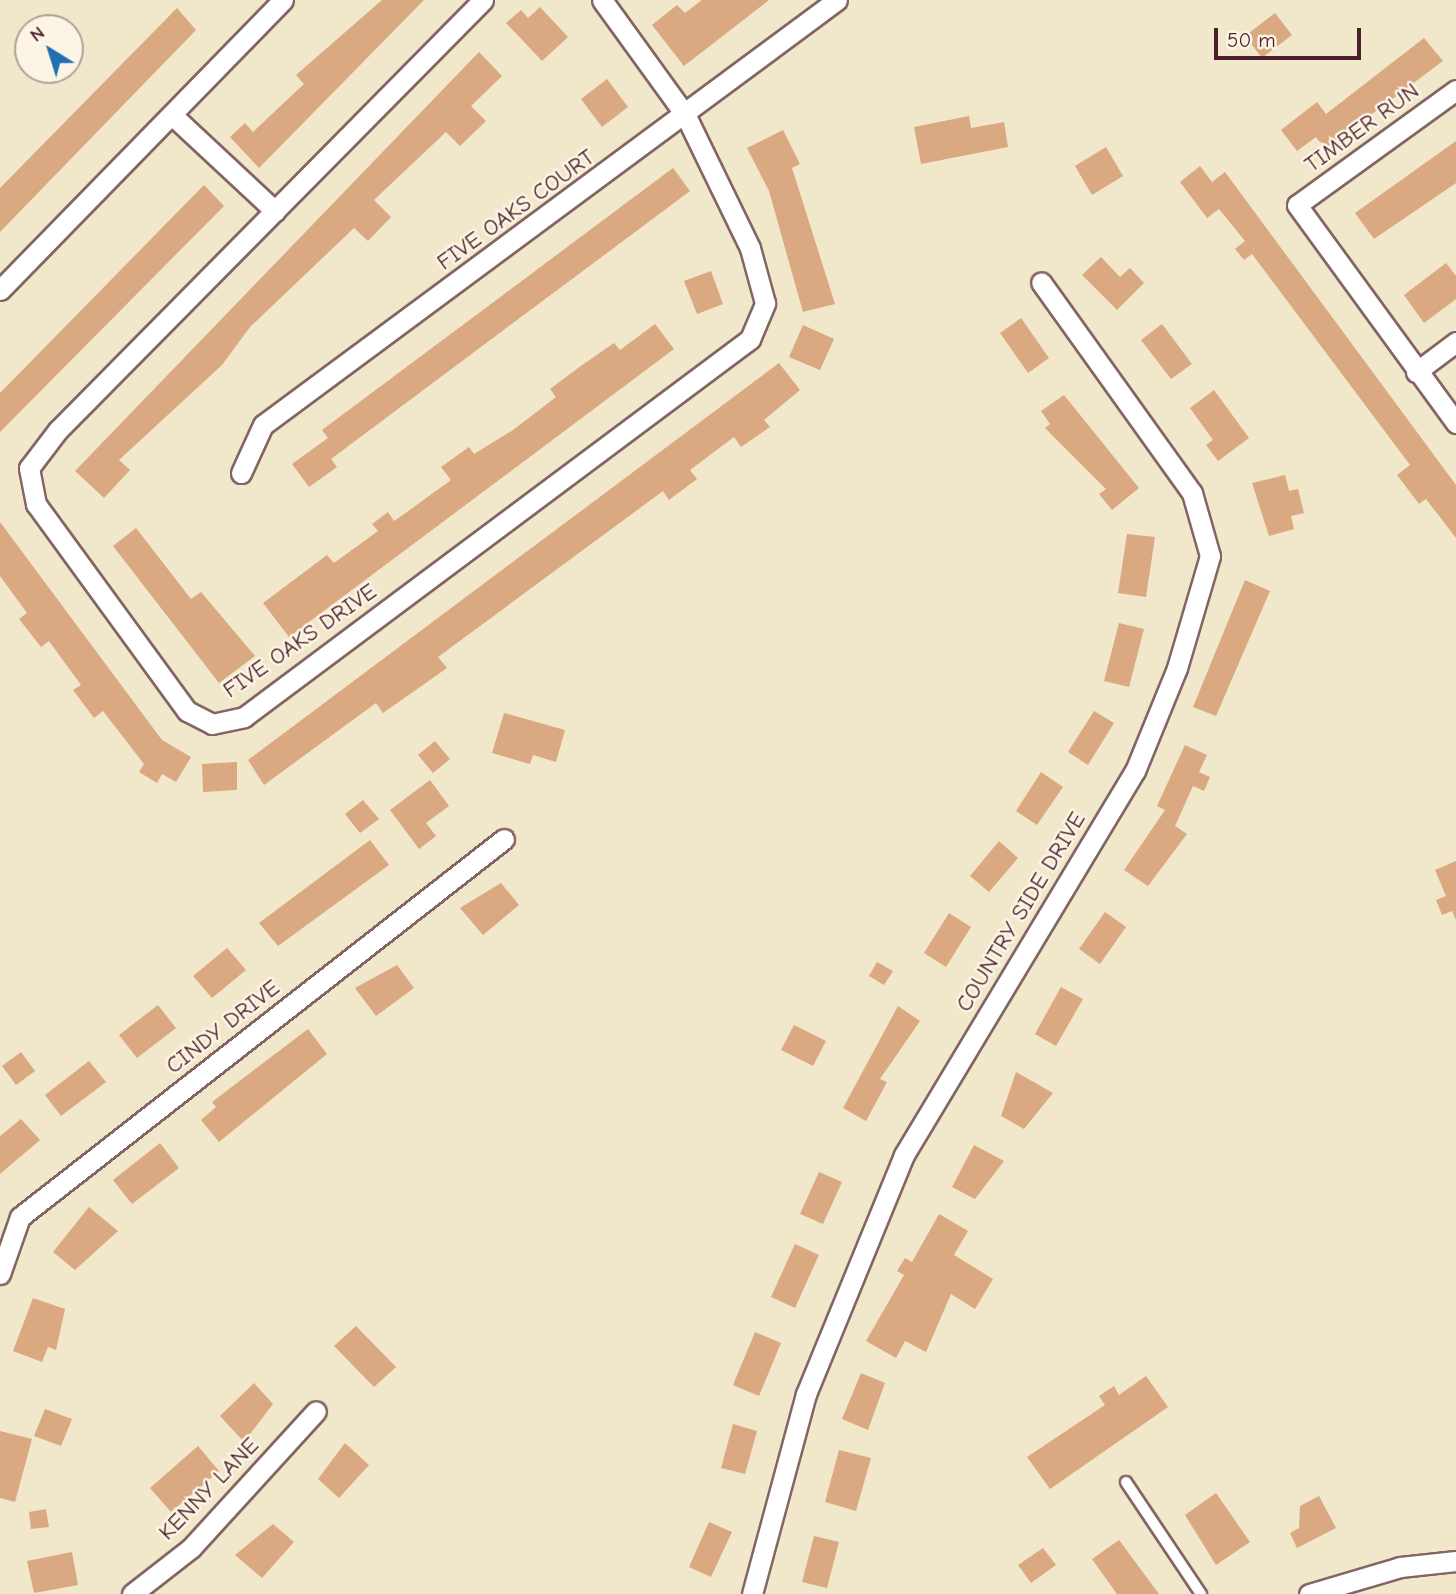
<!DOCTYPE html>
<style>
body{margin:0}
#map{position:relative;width:1456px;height:1594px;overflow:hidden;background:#f1e8cc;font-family:"Comic Neue",sans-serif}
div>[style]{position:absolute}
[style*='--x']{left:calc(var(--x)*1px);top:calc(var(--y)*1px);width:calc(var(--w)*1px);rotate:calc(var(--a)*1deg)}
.building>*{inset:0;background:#daa881}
.roads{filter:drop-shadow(2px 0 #846563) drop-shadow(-2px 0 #846563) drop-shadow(0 2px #846563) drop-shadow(0 -2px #846563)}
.service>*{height:10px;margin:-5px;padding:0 5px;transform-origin:5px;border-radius:5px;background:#fff}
.minor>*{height:19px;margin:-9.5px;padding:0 9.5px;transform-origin:9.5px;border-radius:9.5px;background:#fff}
span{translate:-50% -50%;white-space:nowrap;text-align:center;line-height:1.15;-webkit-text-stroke:5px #fcf5e5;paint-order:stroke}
.street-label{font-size:23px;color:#4a1f2b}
.north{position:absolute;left:14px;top:14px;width:70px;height:70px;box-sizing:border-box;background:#fcf5e5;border:2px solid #b59f9b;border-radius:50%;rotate:322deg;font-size:19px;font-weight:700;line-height:28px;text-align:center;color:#4a1f2b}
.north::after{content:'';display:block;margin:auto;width:24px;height:32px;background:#1f6fb2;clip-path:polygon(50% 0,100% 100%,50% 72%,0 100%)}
.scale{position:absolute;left:1214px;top:28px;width:147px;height:32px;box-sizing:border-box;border:4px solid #4a1f2b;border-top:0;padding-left:9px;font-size:21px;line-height:24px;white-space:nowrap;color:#4a1f2b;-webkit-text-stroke:5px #fcf5e5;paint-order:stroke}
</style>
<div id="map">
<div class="building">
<i style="clip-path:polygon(382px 0,424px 0,259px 168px,230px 137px,245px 123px,253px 132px,304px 84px,296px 75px)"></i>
<i style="clip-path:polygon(702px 0,769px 0,684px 66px,652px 25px,677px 5px,685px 13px)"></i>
<i style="clip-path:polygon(540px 7px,568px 37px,542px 61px,506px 23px,521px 10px,528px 18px)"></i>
<i style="clip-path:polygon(177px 8px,196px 30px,0 232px,0 188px)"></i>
<i style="clip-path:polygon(1275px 13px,1292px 35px,1262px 58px,1245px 36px)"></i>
<i style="clip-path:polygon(1424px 38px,1443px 61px,1325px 149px,1316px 137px,1297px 151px,1281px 130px,1317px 102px,1326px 114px)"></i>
<i style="clip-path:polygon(479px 52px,502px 76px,471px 106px,486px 121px,460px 146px,446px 132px,374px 200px,391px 217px,368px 241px,354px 228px,250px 327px,222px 365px,119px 460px,130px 470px,104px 498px,75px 471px)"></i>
<i style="clip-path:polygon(607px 79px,628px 107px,602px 127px,581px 99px)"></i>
<i style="clip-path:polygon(969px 116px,971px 128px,1004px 122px,1008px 147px,921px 164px,914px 127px)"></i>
<i style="clip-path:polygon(783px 130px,800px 164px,792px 168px,835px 304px,803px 312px,769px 191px,747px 148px)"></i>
<i style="clip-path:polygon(1456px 141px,1456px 183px,1374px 239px,1355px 213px)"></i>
<i style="clip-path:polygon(1106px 147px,1123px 176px,1092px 195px,1075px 166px)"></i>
<i style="clip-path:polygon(1200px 166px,1212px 182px,1225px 172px,1456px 485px,1456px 538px,1426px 499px,1419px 504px,1397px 475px,1410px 465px,1252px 254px,1244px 260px,1235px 249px,1245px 241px,1219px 209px,1207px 218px,1180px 182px)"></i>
<i style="clip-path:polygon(673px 168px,690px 191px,331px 459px,337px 467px,309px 487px,292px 464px,328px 438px,322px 430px)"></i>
<i style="clip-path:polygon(204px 185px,224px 206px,0 432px,0 393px)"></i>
<i style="clip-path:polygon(1101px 257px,1120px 277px,1130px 268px,1144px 283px,1117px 310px,1082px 275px)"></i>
<i style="clip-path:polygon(1446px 263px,1456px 276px,1456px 299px,1424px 323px,1404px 295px)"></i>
<i style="clip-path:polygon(711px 271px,723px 304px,697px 314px,684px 281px)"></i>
<i style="clip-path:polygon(1021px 318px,1049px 358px,1028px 373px,1000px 333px)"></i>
<i style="clip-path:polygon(655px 324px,674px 349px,289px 637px,263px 603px,327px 555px,334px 563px,378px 531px,372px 524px,388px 512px,394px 521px,407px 512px,451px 480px,441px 467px,469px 447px,474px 454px,513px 430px,556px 397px,550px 389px,578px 368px,614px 343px,620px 350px)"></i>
<i style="clip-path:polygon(1162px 324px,1192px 364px,1171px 379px,1141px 340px)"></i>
<i style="clip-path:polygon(803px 325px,834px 339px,820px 370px,789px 357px)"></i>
<i style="clip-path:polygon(779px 363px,800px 390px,764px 420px,770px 427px,741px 447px,734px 437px,690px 470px,697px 479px,669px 500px,663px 491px,438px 657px,447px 668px,383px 713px,376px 703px,264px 785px,248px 760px)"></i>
<i style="clip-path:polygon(1214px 390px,1249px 438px,1218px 461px,1206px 445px,1213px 440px,1190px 408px)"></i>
<i style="clip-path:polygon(1064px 395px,1139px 488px,1112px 510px,1099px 494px,1106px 489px,1045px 428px,1050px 424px,1041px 411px)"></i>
<i style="clip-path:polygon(1285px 475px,1289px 491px,1298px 489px,1304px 513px,1291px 516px,1294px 529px,1269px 536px,1252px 483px)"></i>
<i style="clip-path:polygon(0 522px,162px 740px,191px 757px,176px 782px,162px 774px,157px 783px,139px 772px,144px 764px,103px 711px,94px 718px,73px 690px,81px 685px,49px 641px,41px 647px,19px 619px,27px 613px,0 576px)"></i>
<i style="clip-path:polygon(136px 528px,191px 599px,201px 592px,255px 656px,219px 683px,113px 546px)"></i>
<i style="clip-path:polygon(1127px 534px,1155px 537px,1146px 597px,1118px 593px)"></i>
<i style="clip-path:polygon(1245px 580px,1270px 591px,1216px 716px,1193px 707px)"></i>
<i style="clip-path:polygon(1119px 623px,1144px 629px,1129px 687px,1104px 681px)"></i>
<i style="clip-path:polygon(1094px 711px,1114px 723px,1088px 765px,1068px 752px)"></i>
<i style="clip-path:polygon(504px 713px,565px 730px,556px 762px,533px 755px,530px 764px,492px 753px)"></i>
<i style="clip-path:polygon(435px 741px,450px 759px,433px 773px,418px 755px)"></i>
<i style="clip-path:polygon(1185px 745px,1207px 755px,1199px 772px,1210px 777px,1204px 791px,1193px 786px,1175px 826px,1187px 834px,1148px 886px,1124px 870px,1165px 810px,1157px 806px)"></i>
<i style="clip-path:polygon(237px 762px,237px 790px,203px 792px,202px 764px)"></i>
<i style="clip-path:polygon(1041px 772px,1063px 787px,1037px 825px,1016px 811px)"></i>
<i style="clip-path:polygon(430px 780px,449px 806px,426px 823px,436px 836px,419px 849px,390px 810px)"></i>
<i style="clip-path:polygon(363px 800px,379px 819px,360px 833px,345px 814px)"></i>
<i style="clip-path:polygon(370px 840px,389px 865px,278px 946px,259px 923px)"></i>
<i style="clip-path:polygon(999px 841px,1018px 858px,989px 892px,970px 876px)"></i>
<i style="clip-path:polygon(1456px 861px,1456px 920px,1452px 911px,1442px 915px,1436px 900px,1446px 896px,1435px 870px)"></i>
<i style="clip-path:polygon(501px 883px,519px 905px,483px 935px,460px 908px)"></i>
<i style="clip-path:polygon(1105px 912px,1126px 927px,1100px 964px,1079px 949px)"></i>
<i style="clip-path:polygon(949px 913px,971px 927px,946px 967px,924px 953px)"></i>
<i style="clip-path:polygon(227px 948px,246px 970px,212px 998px,193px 976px)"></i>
<i style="clip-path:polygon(877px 962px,893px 971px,884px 985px,869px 976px)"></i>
<i style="clip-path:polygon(397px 965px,414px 988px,376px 1016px,355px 988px)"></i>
<i style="clip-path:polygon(1061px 987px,1083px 999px,1056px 1046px,1035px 1034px)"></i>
<i style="clip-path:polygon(158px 1005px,176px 1028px,137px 1058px,119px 1035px)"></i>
<i style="clip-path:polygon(898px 1006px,920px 1021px,880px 1079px,887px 1082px,866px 1121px,843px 1108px)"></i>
<i style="clip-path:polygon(794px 1025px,826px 1041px,813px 1066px,781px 1050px)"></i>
<i style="clip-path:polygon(308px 1029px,327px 1054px,219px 1142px,201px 1120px,216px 1107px,212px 1102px)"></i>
<i style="clip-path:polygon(21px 1052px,35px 1071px,16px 1085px,2px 1066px)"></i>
<i style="clip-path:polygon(89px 1061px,106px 1082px,61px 1116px,45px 1095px)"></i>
<i style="clip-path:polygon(1016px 1072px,1053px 1093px,1024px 1129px,1001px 1116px)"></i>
<i style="clip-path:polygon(21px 1119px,40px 1140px,0 1174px,0 1136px)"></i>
<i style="clip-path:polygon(160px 1143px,179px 1168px,132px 1204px,113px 1180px)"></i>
<i style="clip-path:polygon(974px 1145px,1004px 1161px,975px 1199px,952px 1187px)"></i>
<i style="clip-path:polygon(819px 1172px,842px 1182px,823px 1224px,800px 1214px)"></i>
<i style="clip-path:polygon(89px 1207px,118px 1231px,75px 1270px,53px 1252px)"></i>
<i style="clip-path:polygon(939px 1214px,968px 1231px,954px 1255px,993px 1279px,975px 1309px,951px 1294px,926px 1352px,905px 1341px,896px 1358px,866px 1341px,904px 1275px,897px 1271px,905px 1258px,912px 1262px)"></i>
<i style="clip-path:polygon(795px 1244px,819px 1255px,795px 1308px,771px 1297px)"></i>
<i style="clip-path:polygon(33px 1298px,65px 1309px,56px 1350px,48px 1347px,42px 1362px,13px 1351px)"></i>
<i style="clip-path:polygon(356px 1326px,396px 1367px,374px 1387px,334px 1346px)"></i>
<i style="clip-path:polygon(755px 1332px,781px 1343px,759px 1396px,733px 1385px)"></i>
<i style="clip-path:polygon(861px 1373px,885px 1383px,868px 1430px,842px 1419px)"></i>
<i style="clip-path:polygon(1146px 1376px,1168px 1407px,1050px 1489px,1027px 1457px,1105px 1405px,1099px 1396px,1114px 1386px,1119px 1395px)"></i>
<i style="clip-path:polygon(254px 1383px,273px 1404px,244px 1442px,220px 1416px)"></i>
<i style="clip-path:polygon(45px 1409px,72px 1419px,61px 1446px,34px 1436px)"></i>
<i style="clip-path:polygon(733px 1424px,757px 1431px,745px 1474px,721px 1468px)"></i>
<i style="clip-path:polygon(0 1431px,32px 1439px,15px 1502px,0 1498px)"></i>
<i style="clip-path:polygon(345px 1443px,369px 1465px,339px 1498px,318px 1479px)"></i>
<i style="clip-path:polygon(198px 1446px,219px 1471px,171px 1512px,150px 1488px)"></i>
<i style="clip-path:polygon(839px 1450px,871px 1458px,856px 1511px,825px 1502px)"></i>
<i style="clip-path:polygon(1216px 1493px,1250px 1542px,1216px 1565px,1185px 1515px)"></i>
<i style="clip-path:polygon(1319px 1496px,1336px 1528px,1297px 1548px,1290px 1533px,1299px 1528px,1300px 1506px)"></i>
<i style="clip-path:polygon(46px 1509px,49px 1527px,31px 1529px,29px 1512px)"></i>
<i style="clip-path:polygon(709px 1522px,732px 1532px,711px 1577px,689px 1567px)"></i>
<i style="clip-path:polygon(273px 1524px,294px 1542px,262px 1578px,235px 1555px)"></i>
<i style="clip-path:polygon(814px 1536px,839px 1542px,827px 1588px,802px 1582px)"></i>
<i style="clip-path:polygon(1119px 1540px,1159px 1594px,1117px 1594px,1092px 1559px)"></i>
<i style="clip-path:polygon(1043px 1548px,1056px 1565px,1031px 1583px,1018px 1565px)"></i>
<i style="clip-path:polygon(72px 1552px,78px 1585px,34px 1593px,27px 1561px)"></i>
</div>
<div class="roads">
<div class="service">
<i style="--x:1126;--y:1482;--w:135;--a:56.2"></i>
</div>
<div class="minor">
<i style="--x:483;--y:0;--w:605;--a:134.66"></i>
<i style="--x:58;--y:430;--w:48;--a:127.3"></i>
<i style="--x:29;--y:468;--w:37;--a:79"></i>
<i style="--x:36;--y:504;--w:256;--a:53.9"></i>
<i style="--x:187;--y:711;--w:28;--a:27"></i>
<i style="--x:212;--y:724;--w:33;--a:-12"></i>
<i style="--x:244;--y:717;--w:632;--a:-36.76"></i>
<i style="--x:750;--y:339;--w:39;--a:-67"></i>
<i style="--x:765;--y:303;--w:57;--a:-105.3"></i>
<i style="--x:750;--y:248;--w:147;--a:-115.9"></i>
<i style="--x:686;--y:116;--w:143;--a:-125.9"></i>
<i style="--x:1456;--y:90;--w:196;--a:144.1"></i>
<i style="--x:1297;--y:205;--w:270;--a:53.9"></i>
<i style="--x:172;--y:115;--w:141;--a:43"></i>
<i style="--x:0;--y:290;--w:405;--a:-45.7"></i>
<i style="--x:1416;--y:372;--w:50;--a:-36.9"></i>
<i style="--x:241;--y:473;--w:53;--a:-65.4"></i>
<i style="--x:263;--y:425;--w:714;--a:-36.52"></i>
<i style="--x:0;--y:1274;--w:60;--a:-70.7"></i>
<i style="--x:20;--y:1217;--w:614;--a:-37.99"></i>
<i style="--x:132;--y:1594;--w:75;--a:-37.9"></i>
<i style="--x:191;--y:1548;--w:185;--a:-47.6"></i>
<i style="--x:752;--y:1594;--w:207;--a:-74.9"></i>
<i style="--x:806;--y:1394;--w:258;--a:-67.7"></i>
<i style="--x:904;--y:1155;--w:448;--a:-59"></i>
<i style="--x:1135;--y:771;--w:111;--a:-67.8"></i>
<i style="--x:1177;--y:668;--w:117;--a:-73.6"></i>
<i style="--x:1210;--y:556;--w:66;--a:-105.9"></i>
<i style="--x:1192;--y:493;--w:259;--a:-125.6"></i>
<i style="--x:1309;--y:1594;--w:95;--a:-16.5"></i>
<i style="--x:1400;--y:1567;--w:56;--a:-6.1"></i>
</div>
</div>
<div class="street-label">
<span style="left:1362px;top:128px;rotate:-36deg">TIMBER RUN</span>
<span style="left:516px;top:210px;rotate:-36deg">FIVE OAKS COURT</span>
<span style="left:300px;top:641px;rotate:-35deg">FIVE OAKS DRIVE</span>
<span style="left:1021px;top:912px;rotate:-59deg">COUNTRY SIDE DRIVE</span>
<span style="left:223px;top:1027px;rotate:-38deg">CINDY DRIVE</span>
<span style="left:209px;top:1489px;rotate:-46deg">KENNY LANE</span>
</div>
<div class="north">N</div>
<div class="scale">50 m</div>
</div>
